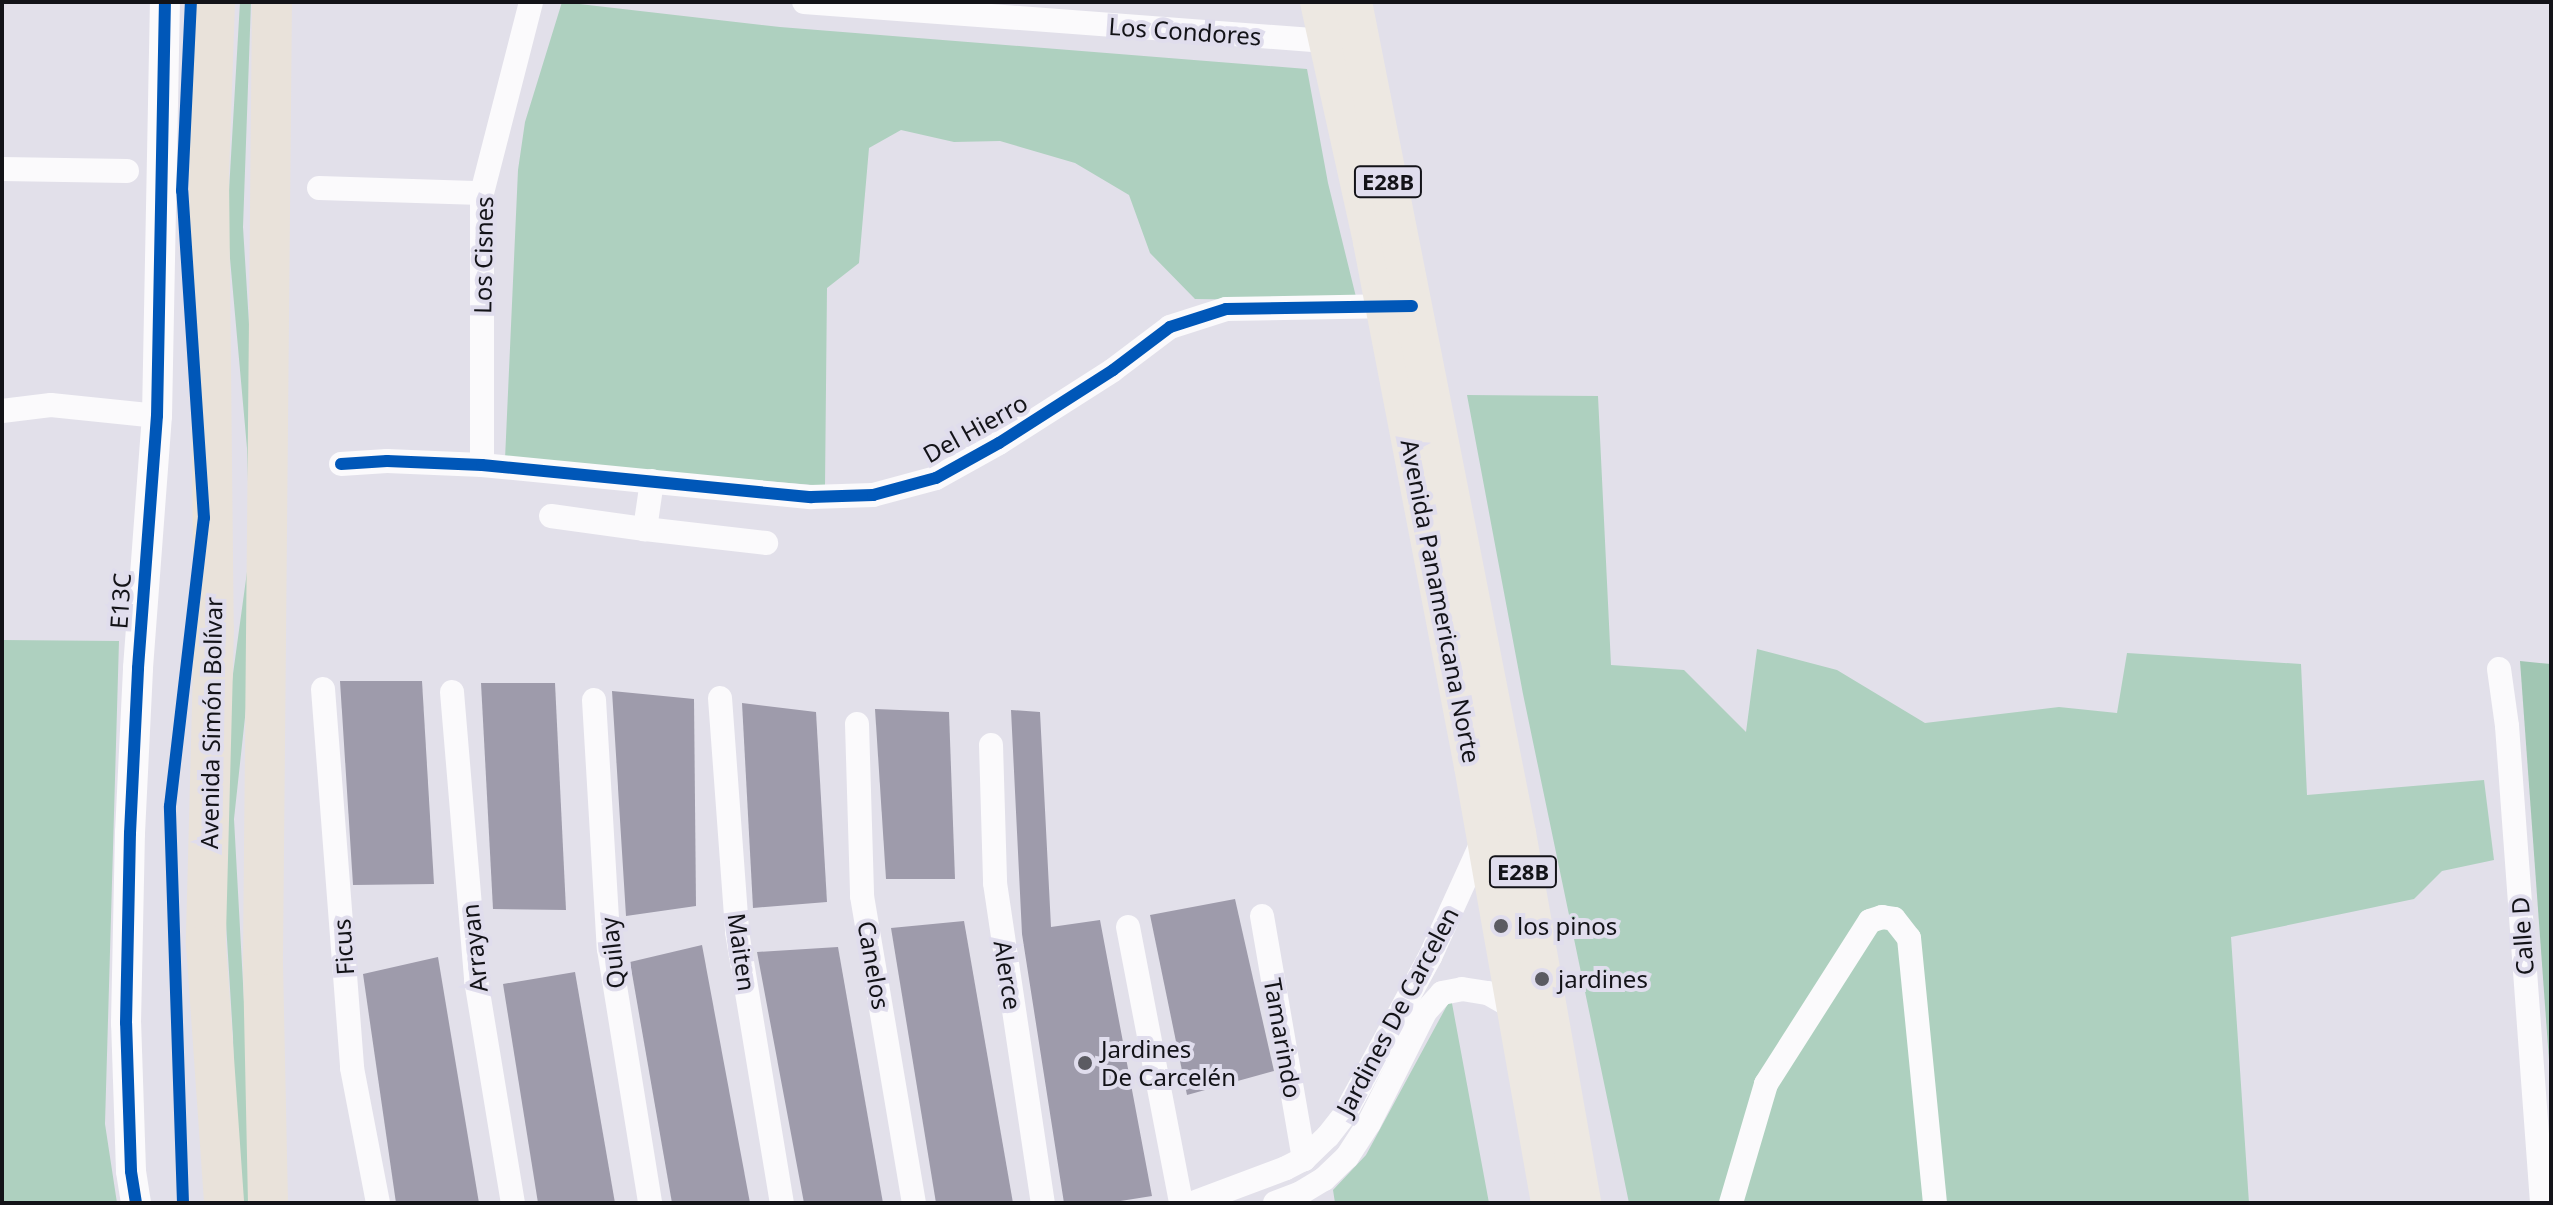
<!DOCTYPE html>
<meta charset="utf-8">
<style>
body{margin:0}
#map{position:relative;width:2553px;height:1205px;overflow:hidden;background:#e2e0ea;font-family:"Noto Sans",sans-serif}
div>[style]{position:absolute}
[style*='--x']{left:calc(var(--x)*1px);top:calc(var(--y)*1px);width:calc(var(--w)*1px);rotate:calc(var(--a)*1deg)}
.green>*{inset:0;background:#aed0bf}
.forest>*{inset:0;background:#a1c6b3}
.building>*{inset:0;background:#9e9bab}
.minor>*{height:24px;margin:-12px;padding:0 12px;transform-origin:12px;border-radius:12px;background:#fbfafc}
.tertiary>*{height:30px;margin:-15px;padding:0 15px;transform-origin:15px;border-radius:15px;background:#fbfafc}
.primary>*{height:38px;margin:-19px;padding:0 19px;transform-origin:19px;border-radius:19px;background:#ede8e2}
.trunk>*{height:40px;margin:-20px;padding:0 20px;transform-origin:20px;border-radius:20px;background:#e9e2da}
.cycleway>*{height:12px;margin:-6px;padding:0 6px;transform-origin:6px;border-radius:6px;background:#0057b8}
.dots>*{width:22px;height:22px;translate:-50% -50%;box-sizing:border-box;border:4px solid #e0dded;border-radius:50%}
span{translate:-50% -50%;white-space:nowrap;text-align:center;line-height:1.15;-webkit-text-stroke:8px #e0dded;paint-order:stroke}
.shield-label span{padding:2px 6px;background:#e0dded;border:2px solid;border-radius:6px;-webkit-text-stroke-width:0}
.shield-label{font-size:22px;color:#131318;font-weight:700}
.street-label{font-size:24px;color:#131318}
.poi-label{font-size:24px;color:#131318}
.left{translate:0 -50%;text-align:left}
.frame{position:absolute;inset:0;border:4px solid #131318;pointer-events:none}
</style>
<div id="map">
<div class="green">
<i style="clip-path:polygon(240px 2px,251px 2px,243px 227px,263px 551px,234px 819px,246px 1038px,249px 1203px,237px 1203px,233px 1037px,222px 858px,226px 725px,250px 550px,247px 448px,227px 225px)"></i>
<i style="clip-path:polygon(562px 2px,780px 27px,1307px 69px,1328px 183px,1357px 301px,1195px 299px,1150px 253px,1129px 195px,1075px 163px,1000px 141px,954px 142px,901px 130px,869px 148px,859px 263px,827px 288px,825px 486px,505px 459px,518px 170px,525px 122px)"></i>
<i style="clip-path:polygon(1467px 395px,1598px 396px,1611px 665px,1684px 670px,1746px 732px,1757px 649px,1837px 670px,1925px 723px,2059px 707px,2117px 713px,2127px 653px,2301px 664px,2307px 795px,2484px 780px,2494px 860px,2442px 871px,2414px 899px,2231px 937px,2249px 1203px,1629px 1203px,1523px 694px)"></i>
<i style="clip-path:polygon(2px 640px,119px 641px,105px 1124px,117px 1203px,2px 1203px)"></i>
<i style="clip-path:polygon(1451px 998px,1489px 1203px,1335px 1203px,1333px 1190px,1366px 1155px)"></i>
</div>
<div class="forest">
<i style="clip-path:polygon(2520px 661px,2551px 664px,2551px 1088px)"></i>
</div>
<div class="building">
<i style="clip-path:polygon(340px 681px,422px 681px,434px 884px,353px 885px)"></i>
<i style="clip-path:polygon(481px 683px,555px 683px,566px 910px,493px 909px)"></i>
<i style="clip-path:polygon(612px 691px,694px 699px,696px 906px,626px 916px)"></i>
<i style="clip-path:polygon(742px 703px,816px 712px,827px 902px,753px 908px)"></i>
<i style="clip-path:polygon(875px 709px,949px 712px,955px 879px,886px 879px)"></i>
<i style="clip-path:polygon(1011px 710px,1040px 712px,1051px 927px,1100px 920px,1152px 1196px,1108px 1203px,1064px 1203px,1022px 934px)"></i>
<i style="clip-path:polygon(1235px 899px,1274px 1071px,1187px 1095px,1150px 915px)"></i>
<i style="clip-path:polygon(964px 921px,1013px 1203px,936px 1203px,891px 928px)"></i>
<i style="clip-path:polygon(702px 945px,750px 1203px,672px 1203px,630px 962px)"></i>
<i style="clip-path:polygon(838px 947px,883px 1203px,804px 1203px,757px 952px)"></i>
<i style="clip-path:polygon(438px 957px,479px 1203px,396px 1203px,363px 974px)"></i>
<i style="clip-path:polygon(575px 972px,615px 1203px,538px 1203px,503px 984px)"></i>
</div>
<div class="minor">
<i style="--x:804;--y:2;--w:523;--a:4.27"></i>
<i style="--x:2;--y:169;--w:125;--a:0.9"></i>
<i style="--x:319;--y:188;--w:163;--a:1.8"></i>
<i style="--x:2;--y:411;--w:49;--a:-7"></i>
<i style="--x:51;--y:405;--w:107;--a:5.9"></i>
<i style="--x:341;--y:464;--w:46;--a:-3.7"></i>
<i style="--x:387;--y:461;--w:95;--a:2.4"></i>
<i style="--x:482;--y:465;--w:331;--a:5.6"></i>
<i style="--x:811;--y:497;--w:62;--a:-1.8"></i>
<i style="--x:873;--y:495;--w:65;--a:-15.1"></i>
<i style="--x:936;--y:478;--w:72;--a:-29.1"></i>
<i style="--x:999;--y:443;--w:135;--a:-32.6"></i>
<i style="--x:1113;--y:370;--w:71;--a:-37"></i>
<i style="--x:1170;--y:327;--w:59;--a:-17.8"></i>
<i style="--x:1226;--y:309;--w:169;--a:-1"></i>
<i style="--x:482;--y:465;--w:272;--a:-90"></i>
<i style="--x:482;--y:193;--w:197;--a:-75.6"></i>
<i style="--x:652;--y:481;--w:49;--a:98.3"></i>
<i style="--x:645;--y:529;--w:122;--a:6.6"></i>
<i style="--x:551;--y:516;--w:95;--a:7.9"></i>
<i style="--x:2499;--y:669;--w:58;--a:82"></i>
<i style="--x:2507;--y:726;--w:478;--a:85.8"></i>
<i style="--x:323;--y:689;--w:380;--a:85.6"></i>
<i style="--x:352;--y:1068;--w:137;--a:79.1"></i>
<i style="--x:452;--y:692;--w:289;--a:85.2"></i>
<i style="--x:476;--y:980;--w:226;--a:80.6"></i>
<i style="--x:720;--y:698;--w:235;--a:85.8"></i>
<i style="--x:737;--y:932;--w:275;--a:80.6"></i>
<i style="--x:594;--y:700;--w:249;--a:86.6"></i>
<i style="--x:609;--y:949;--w:257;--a:80.8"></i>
<i style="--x:857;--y:724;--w:172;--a:88.3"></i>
<i style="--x:862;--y:896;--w:311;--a:80.4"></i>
<i style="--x:991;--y:745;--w:138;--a:88.3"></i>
<i style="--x:995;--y:883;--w:324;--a:81.5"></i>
<i style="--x:1262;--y:916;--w:247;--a:80.2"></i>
<i style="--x:1128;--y:927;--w:281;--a:79.1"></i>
<i style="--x:1193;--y:1203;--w:99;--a:-20.6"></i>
<i style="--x:1286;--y:1168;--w:20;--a:-27"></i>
<i style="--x:1304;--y:1159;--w:33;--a:-44"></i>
<i style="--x:1328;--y:1136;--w:28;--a:-52"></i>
<i style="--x:1345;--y:1114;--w:179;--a:-61.6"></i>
<i style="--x:1430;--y:957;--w:131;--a:-65.6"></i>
<i style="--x:1275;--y:1203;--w:26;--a:-21"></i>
<i style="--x:1299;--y:1194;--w:29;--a:-31"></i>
<i style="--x:1324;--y:1179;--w:32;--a:-44"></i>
<i style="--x:1347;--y:1157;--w:40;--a:-57.1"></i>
<i style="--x:1369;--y:1123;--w:124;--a:-63.2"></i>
<i style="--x:1425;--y:1012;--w:25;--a:-48"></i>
<i style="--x:1442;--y:993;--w:20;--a:-11"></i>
<i style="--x:1462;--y:989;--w:26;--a:9"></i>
<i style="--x:1488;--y:993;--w:30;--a:30"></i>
<i style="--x:1731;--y:1203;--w:124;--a:-73.6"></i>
<i style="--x:1766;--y:1084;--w:193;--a:-57.5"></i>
<i style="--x:1870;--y:921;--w:13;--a:-18"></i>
<i style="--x:1882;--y:917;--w:12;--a:9"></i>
<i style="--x:1894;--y:919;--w:24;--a:52"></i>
<i style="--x:1909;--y:938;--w:266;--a:84.4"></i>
</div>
<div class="tertiary">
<i style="--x:136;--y:1203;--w:32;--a:-99"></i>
<i style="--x:131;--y:1171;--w:148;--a:-91.9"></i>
<i style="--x:126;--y:1023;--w:190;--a:-88.8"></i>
<i style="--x:130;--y:833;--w:165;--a:-87.2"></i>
<i style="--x:138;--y:668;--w:253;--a:-85.7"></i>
<i style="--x:157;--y:416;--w:414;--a:-88.9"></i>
</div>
<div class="primary">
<i style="--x:1319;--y:2;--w:246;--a:77.5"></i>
<i style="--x:1372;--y:242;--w:534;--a:79.09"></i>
<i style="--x:1473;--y:766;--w:444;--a:80"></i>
<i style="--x:1353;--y:2;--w:847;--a:78.84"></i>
<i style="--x:1517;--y:833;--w:376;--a:80"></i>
</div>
<div class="trunk">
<i style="--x:215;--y:2;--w:174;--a:92"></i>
<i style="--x:209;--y:176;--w:453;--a:89.4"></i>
<i style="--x:214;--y:629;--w:315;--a:91.5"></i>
<i style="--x:206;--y:944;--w:260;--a:86"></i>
<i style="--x:268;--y:1203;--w:248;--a:-91.2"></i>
<i style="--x:263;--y:955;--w:953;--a:-89.46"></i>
</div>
<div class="cycleway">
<i style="--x:341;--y:464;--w:46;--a:-3.7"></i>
<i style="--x:387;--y:461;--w:95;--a:2.4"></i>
<i style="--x:482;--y:465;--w:331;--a:5.6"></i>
<i style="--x:811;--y:497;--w:62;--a:-1.8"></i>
<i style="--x:873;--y:495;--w:65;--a:-15.1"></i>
<i style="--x:936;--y:478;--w:72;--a:-29.1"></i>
<i style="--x:999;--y:443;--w:135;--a:-32.6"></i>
<i style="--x:1113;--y:370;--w:71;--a:-37"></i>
<i style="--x:1170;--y:327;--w:59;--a:-17.8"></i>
<i style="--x:1226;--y:309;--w:186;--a:-0.9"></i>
<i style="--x:136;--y:1203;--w:32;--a:-99"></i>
<i style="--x:131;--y:1171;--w:148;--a:-91.9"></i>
<i style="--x:126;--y:1023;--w:190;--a:-88.8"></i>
<i style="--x:130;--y:833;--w:165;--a:-87.2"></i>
<i style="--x:138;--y:668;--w:253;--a:-85.7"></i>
<i style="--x:157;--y:416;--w:414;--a:-88.9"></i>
<i style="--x:183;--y:1203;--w:397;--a:-91.9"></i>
<i style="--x:170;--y:806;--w:290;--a:-83.3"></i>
<i style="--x:204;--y:518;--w:328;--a:-93.8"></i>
<i style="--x:182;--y:191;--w:189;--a:-87.3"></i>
</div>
<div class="dots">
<i style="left:1501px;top:926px;background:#5b5b62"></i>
<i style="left:1542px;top:979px;background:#5b5b62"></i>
<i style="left:1085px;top:1063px;background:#5b5b62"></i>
</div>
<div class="shield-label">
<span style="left:1388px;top:182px">E28B</span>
<span style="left:1523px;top:872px">E28B</span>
</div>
<div class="street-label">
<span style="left:1185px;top:31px;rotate:4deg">Los Condores</span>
<span style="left:483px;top:255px;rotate:-89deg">Los Cisnes</span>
<span style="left:975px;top:428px;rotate:-29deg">Del Hierro</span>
<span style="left:120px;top:601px;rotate:-86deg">E13C</span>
<span style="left:1441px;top:601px;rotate:79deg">Avenida Panamericana Norte</span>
<span style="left:211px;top:723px;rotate:-89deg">Avenida Simón Bolívar</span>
<span style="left:2522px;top:936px;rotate:-94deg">Calle D</span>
<span style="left:343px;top:947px;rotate:-94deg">Ficus</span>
<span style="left:474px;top:948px;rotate:-96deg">Arrayan</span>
<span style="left:742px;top:952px;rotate:82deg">Maiten</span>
<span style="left:612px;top:953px;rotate:-96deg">Quilay</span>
<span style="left:874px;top:965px;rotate:80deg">Canelos</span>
<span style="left:1008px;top:975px;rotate:81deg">Alerce</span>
<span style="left:1397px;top:1011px;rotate:-62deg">Jardines De Carcelen</span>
<span style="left:1283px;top:1038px;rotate:80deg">Tamarindo</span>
</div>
<div class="poi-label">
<span class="left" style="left:1517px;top:926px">los pinos</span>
<span class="left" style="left:1558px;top:979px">jardines</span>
<span class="left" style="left:1101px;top:1063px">Jardines<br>De Carcelén</span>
</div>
<div class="frame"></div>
</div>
